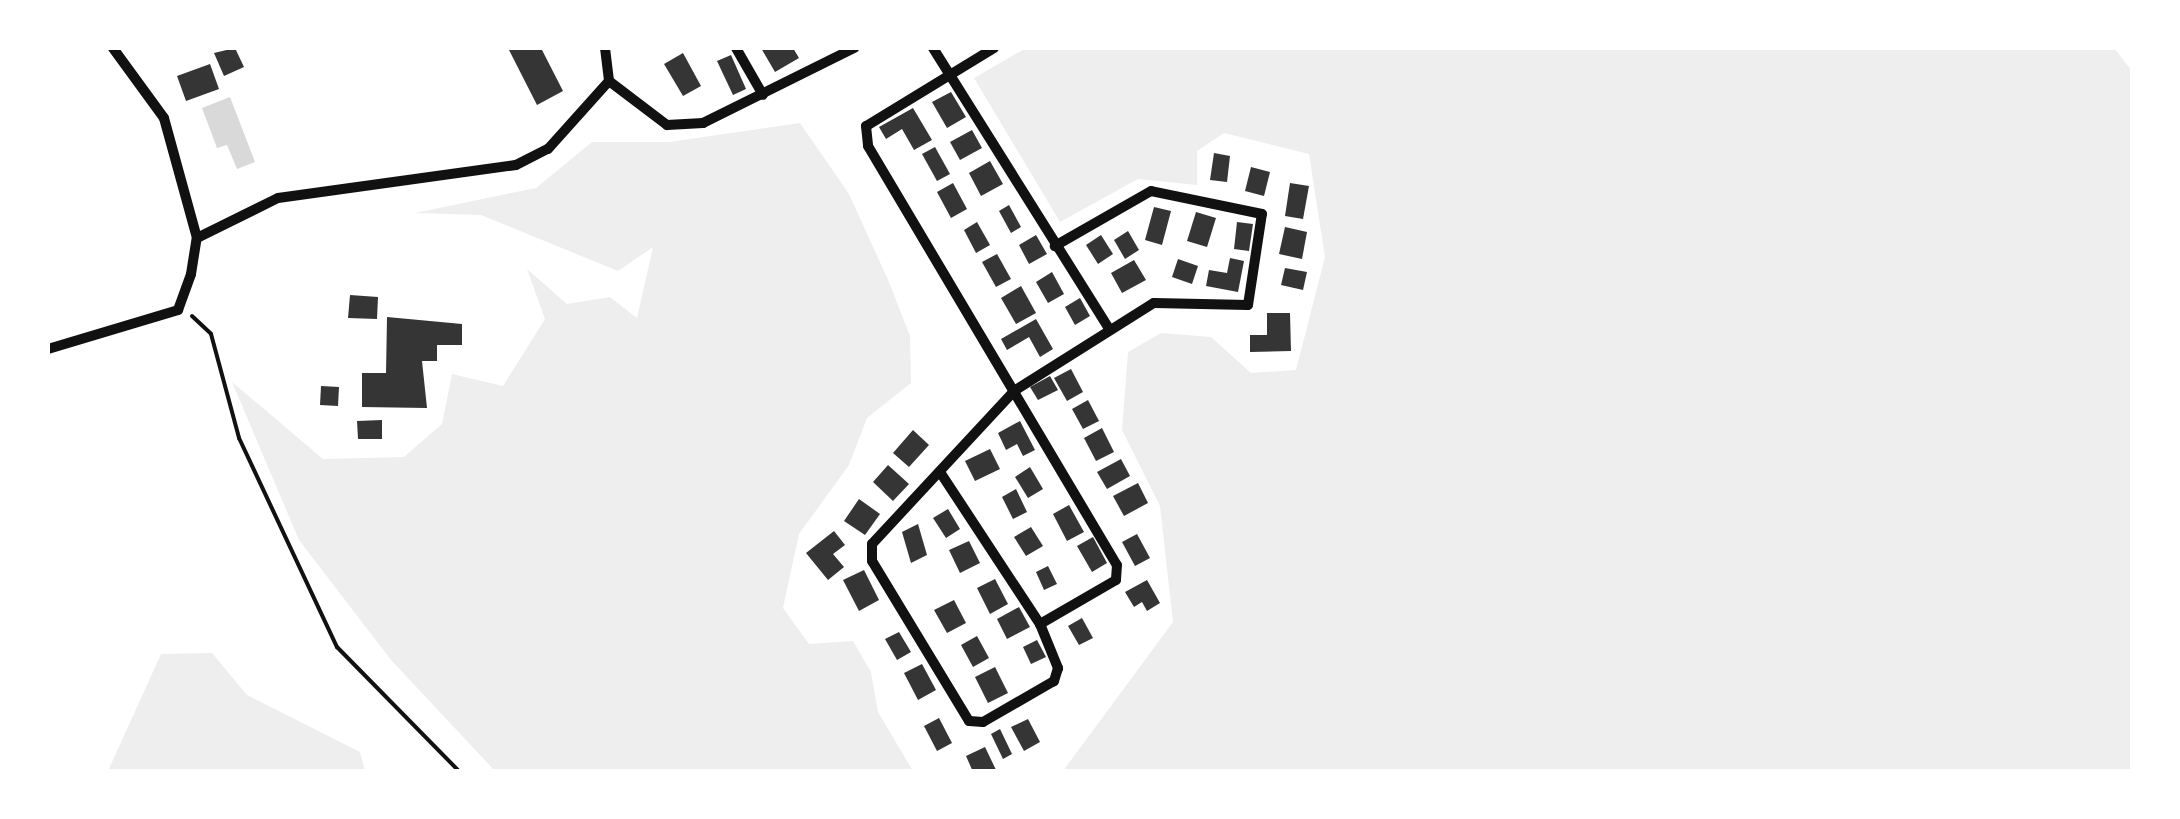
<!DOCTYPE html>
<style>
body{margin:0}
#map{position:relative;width:2180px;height:819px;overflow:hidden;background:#fff;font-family:"Zilla Slab",serif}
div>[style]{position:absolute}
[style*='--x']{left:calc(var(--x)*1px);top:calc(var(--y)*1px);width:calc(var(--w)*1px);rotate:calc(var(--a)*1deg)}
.green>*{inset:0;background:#eee}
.water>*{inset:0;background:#d9d9d9}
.building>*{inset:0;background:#353535}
.path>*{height:4px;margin:-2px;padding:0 2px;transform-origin:2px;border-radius:2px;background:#111}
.minor>*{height:10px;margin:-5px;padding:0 5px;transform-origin:5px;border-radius:5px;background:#111}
span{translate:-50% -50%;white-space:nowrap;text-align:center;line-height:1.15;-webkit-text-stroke:10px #fff;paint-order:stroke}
.frame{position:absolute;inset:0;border:50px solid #fff;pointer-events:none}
</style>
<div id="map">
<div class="green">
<i style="clip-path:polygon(1026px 48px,2114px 48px,2132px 71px,2132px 771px,1063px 771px,1173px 622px,1160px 506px,1122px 430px,1128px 352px,1161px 333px,1211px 337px,1251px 373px,1296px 370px,1325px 257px,1309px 154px,1224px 133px,1197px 151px,1197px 185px,1138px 179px,1060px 222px,974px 78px)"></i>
<i style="clip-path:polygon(800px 123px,849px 194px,889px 282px,910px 336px,911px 383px,867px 418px,849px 465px,799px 534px,783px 608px,809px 644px,853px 641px,871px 672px,878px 712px,913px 771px,495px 771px,391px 660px,299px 540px,232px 382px,323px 459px,404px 457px,442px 424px,452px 374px,503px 386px,545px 319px,527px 269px,567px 304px,610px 297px,637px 318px,653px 247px,618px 271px,481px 215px,415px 213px,536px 188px,592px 142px,669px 142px)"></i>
<i style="clip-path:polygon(212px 653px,247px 695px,360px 752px,365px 771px,108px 771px,161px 654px)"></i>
</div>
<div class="water">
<i style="clip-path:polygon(230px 97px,255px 162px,237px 169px,227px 145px,217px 148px,202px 108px)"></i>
</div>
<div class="building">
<i style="clip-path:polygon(235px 48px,244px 67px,224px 76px,214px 53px)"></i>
<i style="clip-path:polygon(508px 48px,541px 48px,563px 91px,537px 105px)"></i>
<i style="clip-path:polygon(761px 48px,793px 48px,799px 58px,775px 72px)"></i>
<i style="clip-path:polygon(683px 53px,701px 86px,683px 96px,664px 64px)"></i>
<i style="clip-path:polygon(731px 55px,746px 89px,733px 95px,717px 61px)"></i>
<i style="clip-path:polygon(210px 64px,219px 89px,186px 101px,177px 76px)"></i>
<i style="clip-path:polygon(951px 92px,966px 117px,947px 128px,932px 102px)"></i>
<i style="clip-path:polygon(913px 108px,932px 140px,914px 150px,902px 129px,886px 139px,879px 127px)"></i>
<i style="clip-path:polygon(972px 130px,982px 148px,960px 160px,950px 142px)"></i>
<i style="clip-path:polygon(935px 147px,950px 174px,937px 181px,922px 154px)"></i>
<i style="clip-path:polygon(1214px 153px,1230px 156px,1227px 182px,1210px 180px)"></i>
<i style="clip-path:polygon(990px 161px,1003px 184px,981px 196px,969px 173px)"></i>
<i style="clip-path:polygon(1251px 167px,1270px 172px,1264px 196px,1245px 191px)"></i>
<i style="clip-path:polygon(953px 183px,967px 209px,951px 218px,937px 192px)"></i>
<i style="clip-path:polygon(1290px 183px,1309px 186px,1303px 219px,1285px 216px)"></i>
<i style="clip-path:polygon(1009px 205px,1021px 227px,1011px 233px,999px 211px)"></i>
<i style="clip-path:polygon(1154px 207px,1171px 211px,1162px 245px,1145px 240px)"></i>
<i style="clip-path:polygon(1196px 212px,1216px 218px,1207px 247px,1187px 241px)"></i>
<i style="clip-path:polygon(977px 222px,990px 245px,976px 253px,964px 230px)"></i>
<i style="clip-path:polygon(1237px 222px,1253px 224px,1249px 251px,1234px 249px)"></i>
<i style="clip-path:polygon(1285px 227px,1307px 232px,1302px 259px,1279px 254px)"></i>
<i style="clip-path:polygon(1128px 231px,1139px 250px,1125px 259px,1114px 240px)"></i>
<i style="clip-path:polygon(1036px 235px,1047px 254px,1029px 264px,1019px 245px)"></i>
<i style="clip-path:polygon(1101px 235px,1113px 254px,1098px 264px,1086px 245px)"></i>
<i style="clip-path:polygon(997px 254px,1011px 279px,996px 287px,982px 262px)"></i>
<i style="clip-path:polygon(1230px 258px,1244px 261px,1238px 292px,1206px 286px,1209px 270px,1227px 273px)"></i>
<i style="clip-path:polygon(1178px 259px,1198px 266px,1192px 284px,1172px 277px)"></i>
<i style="clip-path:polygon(1134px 260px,1146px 280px,1122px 293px,1111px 273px)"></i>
<i style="clip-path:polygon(1285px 268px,1307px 272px,1303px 290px,1281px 285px)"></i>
<i style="clip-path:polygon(1052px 272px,1064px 294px,1048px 303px,1036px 282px)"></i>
<i style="clip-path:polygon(1021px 286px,1036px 313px,1016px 324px,1001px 298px)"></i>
<i style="clip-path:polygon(350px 295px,378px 297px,377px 319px,348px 318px)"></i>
<i style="clip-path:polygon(1080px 298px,1090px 316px,1075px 325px,1065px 307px)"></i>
<i style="clip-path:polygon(1267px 313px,1290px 313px,1291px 351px,1250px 352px,1250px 335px,1267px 335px)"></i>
<i style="clip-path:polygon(387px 317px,462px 324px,462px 345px,437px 345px,437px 361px,422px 361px,427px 408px,362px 407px,362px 373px,386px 373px)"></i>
<i style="clip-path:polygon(1036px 319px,1053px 349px,1040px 357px,1029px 337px,1007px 350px,1001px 339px)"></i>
<i style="clip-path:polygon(1071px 369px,1083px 392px,1067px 401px,1054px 378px)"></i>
<i style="clip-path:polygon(1050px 376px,1058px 390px,1038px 400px,1030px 387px)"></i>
<i style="clip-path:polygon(321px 386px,339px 387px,338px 406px,320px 405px)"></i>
<i style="clip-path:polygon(1088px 400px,1099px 421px,1083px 429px,1072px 409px)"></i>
<i style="clip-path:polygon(382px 420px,382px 439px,358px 439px,357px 421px)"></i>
<i style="clip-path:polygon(1020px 421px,1035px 450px,1023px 456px,1017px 444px,1006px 450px,998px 433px)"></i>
<i style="clip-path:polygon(1102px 428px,1114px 452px,1096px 461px,1084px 438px)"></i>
<i style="clip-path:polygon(913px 430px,929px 445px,909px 467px,893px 453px)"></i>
<i style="clip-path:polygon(990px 449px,1000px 469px,975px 481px,965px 461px)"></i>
<i style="clip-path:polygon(1121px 459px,1130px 476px,1107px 489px,1097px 472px)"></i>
<i style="clip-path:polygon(888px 465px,909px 484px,893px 501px,873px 482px)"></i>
<i style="clip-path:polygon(1030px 467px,1043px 489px,1028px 498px,1015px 477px)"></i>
<i style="clip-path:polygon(1138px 483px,1148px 503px,1124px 516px,1113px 496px)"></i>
<i style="clip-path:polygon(1016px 489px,1027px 512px,1013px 519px,1002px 497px)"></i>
<i style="clip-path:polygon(859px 499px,880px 514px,865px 535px,844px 521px)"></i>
<i style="clip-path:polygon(1069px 505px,1084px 532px,1067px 541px,1053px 514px)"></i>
<i style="clip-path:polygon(948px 509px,960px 529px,946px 538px,933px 518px)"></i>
<i style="clip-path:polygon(918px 524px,927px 555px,911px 563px,902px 532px)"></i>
<i style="clip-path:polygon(1031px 527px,1043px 546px,1026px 556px,1014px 537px)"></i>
<i style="clip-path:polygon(834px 531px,845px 545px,833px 554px,844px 567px,828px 580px,806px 553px)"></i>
<i style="clip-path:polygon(1137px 534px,1150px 558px,1135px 566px,1122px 542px)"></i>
<i style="clip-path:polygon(1093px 537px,1107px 563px,1092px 572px,1077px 546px)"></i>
<i style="clip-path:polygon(969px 541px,980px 563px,960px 573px,949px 550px)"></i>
<i style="clip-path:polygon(1048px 566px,1057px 584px,1044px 590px,1036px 572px)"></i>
<i style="clip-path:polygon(864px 570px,879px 600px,859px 611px,843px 580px)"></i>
<i style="clip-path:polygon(995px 579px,1008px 604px,990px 614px,977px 588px)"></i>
<i style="clip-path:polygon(1147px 580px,1160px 603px,1147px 611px,1142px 602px,1134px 607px,1125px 592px)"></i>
<i style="clip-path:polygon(954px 600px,966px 623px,947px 633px,934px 610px)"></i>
<i style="clip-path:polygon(1019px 607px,1030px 627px,1007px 639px,997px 619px)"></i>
<i style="clip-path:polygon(1082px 618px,1093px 638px,1079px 645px,1068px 626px)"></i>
<i style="clip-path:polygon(899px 632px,911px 652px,897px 660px,885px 639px)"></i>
<i style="clip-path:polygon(977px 636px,989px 658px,973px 667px,961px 645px)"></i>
<i style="clip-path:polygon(1037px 640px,1046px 657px,1031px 664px,1023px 647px)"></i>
<i style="clip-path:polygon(922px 664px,936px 690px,918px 700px,904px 673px)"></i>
<i style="clip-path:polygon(995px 667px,1008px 693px,988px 703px,975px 677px)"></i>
<i style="clip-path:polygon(939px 718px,952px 743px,937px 751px,924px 726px)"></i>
<i style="clip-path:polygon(1028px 719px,1040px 742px,1024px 751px,1011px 727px)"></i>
<i style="clip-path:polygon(1000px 729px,1012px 754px,1003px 759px,991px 734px)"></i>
<i style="clip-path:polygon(985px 747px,997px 772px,973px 772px,966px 756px)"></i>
</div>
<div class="path">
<i style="--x:192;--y:316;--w:26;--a:43"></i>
<i style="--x:211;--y:334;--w:108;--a:74.9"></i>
<i style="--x:239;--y:438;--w:231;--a:64.9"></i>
<i style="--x:337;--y:647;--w:175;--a:45.5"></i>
</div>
<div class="minor">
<i style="--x:605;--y:48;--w:33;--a:83"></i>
<i style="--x:609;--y:81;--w:73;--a:37.2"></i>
<i style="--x:667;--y:125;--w:36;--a:-3"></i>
<i style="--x:703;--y:123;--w:169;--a:-26.4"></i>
<i style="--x:736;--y:48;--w:54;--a:60.1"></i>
<i style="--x:933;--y:48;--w:333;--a:57.9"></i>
<i style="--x:994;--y:48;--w:150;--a:148.6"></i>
<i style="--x:866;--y:126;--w:20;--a:84"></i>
<i style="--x:868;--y:146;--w:487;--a:59.3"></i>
<i style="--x:1117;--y:565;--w:15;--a:94"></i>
<i style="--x:1116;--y:580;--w:88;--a:149.9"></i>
<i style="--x:197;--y:238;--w:90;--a:-26.3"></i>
<i style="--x:278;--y:198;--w:240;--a:-7.9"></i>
<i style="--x:516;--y:165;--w:36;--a:-27"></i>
<i style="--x:548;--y:149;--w:91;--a:-48.1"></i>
<i style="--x:48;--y:349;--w:136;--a:-16.7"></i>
<i style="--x:178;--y:310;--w:38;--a:-70"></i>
<i style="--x:191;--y:274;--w:36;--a:-81"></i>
<i style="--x:197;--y:238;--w:124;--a:-105.4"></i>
<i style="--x:164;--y:118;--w:87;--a:-126.1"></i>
<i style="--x:940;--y:472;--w:182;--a:56.7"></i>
<i style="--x:1040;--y:624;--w:48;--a:67.8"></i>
<i style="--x:1058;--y:668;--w:14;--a:107"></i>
<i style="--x:1054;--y:681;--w:82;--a:150"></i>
<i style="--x:983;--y:722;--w:14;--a:-176"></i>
<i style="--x:969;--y:721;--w:187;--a:-121.2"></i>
<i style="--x:872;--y:561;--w:17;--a:-90"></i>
<i style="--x:872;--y:544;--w:209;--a:-47.1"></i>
<i style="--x:1014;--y:391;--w:165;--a:-32.2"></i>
<i style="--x:1154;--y:303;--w:94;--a:1.2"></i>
<i style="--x:1248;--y:305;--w:92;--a:-81.3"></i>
<i style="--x:1262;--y:214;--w:113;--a:-168.3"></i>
<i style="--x:1151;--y:191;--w:111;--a:150.2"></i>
</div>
<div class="frame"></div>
</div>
